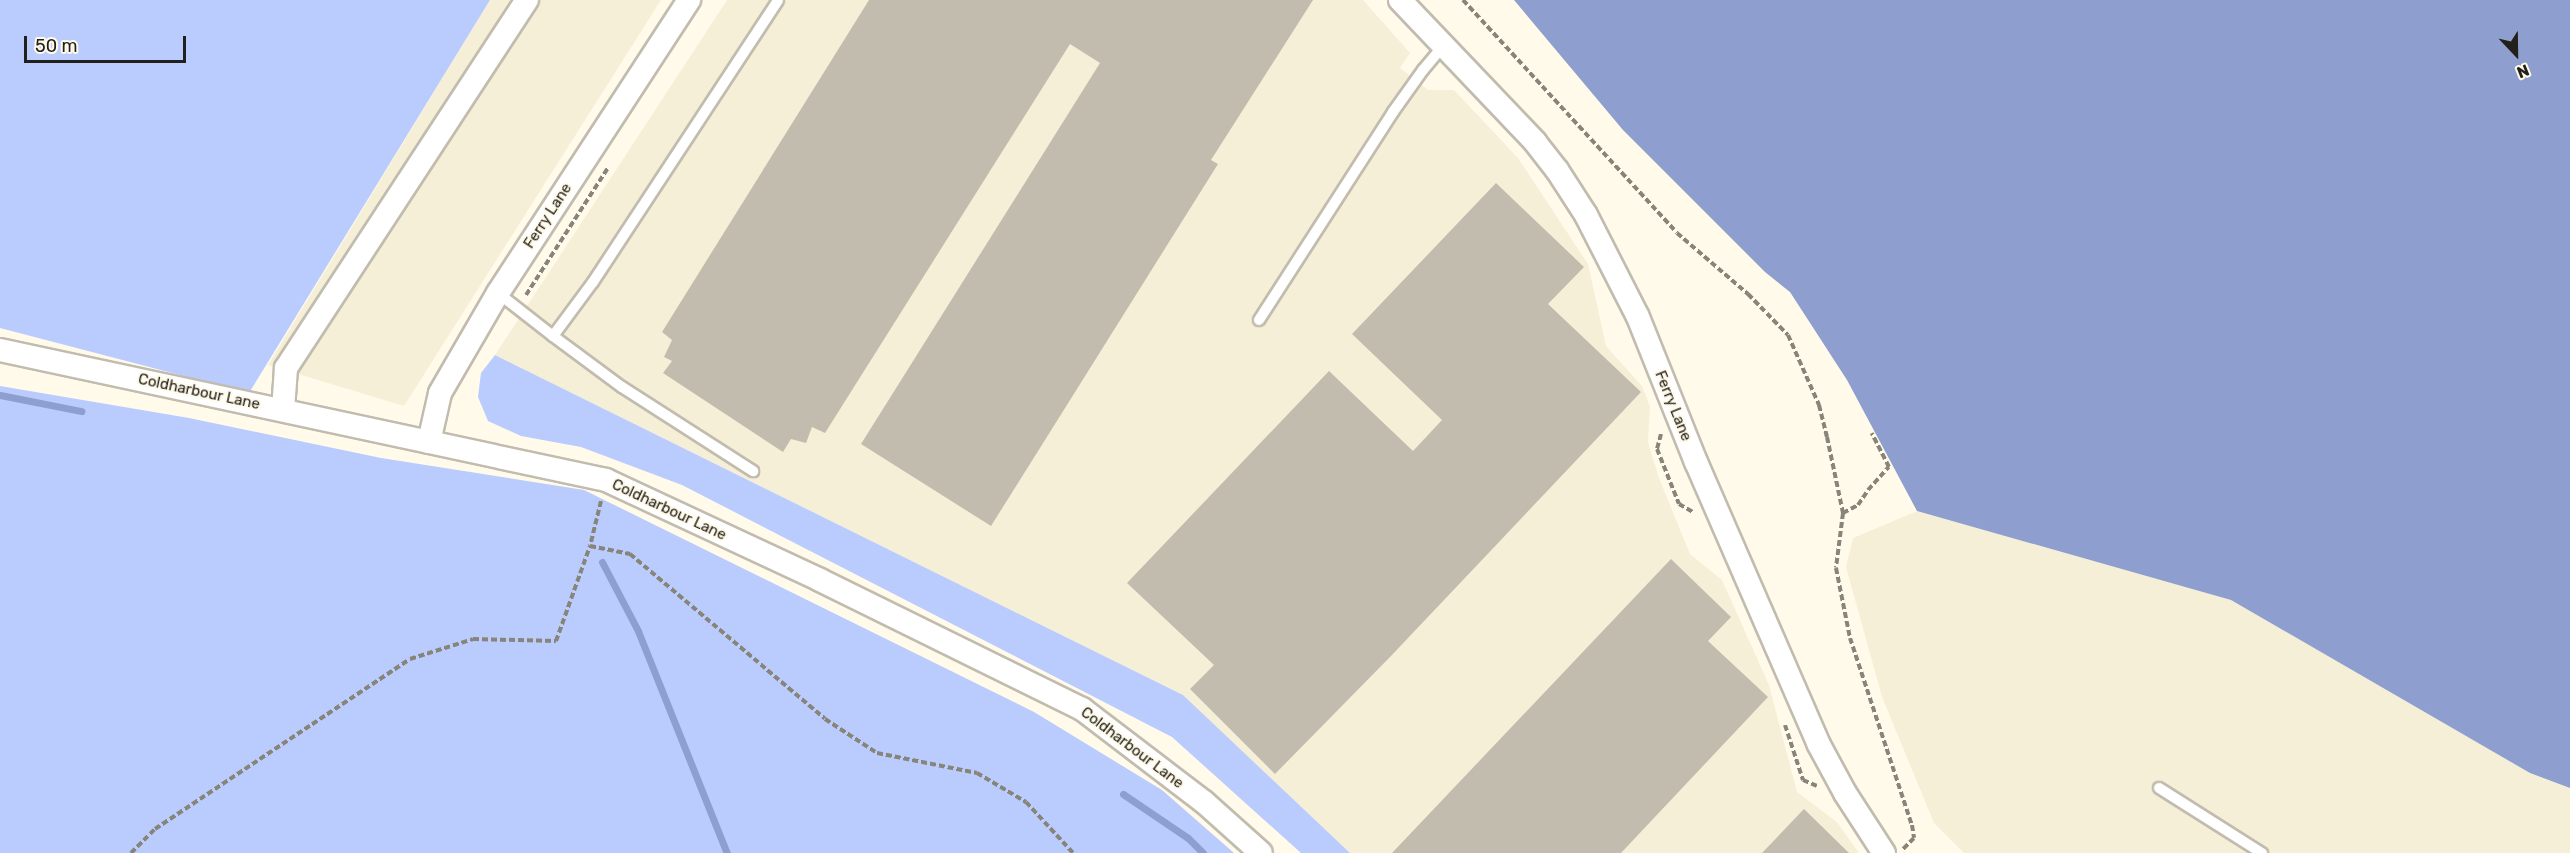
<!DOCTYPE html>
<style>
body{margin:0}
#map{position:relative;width:2570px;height:853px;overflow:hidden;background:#fffaea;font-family:Rubik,sans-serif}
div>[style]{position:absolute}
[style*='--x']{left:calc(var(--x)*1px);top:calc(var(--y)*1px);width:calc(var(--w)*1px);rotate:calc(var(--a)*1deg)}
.built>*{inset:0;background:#f6efd8}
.green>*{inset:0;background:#bacbfe}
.water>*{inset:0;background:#8e9ece}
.stream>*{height:7px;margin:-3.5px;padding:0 3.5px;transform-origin:3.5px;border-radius:3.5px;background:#8e9ece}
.building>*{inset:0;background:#c1bcae}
.path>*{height:4px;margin-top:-2px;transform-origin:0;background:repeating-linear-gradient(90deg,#878479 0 6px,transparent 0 9px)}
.roads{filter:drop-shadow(2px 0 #c1bcae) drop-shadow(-2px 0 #c1bcae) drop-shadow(0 2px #c1bcae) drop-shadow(0 -2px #c1bcae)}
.service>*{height:10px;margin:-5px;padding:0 5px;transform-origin:5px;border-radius:5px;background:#fff}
.minor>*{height:22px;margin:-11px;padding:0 11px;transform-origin:11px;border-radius:11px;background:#fff}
span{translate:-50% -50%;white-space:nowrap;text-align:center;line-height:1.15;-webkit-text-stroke:4.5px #fffaea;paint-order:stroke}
.street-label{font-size:15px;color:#22201a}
.north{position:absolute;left:2486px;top:24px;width:60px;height:60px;-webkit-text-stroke:4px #fffaea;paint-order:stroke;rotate:158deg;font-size:16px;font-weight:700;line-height:24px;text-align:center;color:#22201a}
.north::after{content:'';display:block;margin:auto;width:21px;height:27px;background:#22201a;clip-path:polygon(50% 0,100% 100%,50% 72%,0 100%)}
.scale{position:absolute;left:24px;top:36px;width:162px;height:27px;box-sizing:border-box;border:3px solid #22201a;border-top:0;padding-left:8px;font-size:18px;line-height:21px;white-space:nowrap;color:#22201a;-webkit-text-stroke:4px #fffaea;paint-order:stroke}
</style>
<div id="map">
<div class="built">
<i style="clip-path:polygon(490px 0,661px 0,404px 406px,268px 365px)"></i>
<i style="clip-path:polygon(727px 0,1363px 0,1410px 53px,1400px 68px,1428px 90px,1454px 90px,1518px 158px,1588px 264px,1606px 346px,1642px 386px,1650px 406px,1648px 442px,1659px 478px,1690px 554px,1722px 580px,1769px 685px,1797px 792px,1837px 822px,1859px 853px,1350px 853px,1183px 695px,495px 355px)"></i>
<i style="clip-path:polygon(1917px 511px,2231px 600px,2530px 773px,2570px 788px,2570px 853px,1964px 853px,1934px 823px,1882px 697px,1846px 567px,1853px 538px)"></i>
</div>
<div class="green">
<i style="clip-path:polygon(0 0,490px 0,249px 393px,0 328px)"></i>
<i style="clip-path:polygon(495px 355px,1183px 695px,1350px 853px,1301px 853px,1172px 737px,682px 485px,581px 447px,521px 436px,488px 421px,478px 397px,481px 373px)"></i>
<i style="clip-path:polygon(0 386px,189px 418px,381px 458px,584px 490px,1034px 712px,1162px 790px,1234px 853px,0 853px)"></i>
</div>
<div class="water">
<i style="clip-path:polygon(1514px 0,2570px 0,2570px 788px,2530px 773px,2231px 600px,1917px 511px,1847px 380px,1790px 292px,1765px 272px,1623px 130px)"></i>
</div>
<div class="stream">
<i style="--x:0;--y:395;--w:83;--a:11.2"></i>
<i style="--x:602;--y:562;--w:78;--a:62.4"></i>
<i style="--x:638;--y:631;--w:239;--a:68.2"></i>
<i style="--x:1123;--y:794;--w:78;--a:34.1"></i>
<i style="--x:1188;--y:838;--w:21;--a:45"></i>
</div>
<div class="building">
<i style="clip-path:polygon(869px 0,1313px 0,1211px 160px,1218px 164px,991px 526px,861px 444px,1100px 63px,1070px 44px,825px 433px,812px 427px,806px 443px,791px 439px,783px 452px,663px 373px,672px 361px,664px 357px,672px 340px,662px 332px)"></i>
<i style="clip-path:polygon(1496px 183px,1584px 267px,1548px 304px,1641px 392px,1390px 657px,1275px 774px,1190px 689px,1214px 665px,1127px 583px,1329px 371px,1413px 451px,1442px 420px,1352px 334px)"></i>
<i style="clip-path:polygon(1671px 559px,1731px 617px,1708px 641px,1768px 697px,1621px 853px,1392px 853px)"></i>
<i style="clip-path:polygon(1804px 809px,1849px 853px,1762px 853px)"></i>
</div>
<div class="path">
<i style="--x:1463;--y:0;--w:316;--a:47.4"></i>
<i style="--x:1677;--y:233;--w:94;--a:40.7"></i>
<i style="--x:1748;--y:294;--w:57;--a:45.7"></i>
<i style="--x:1788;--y:335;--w:77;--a:66.1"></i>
<i style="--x:1819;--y:405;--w:33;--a:76"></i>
<i style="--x:1827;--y:437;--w:78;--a:78.1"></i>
<i style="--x:1843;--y:513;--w:55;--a:97.3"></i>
<i style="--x:1836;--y:568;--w:71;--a:78.7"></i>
<i style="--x:1850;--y:638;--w:197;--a:71.7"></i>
<i style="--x:1912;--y:825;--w:13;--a:81"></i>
<i style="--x:1914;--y:838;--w:16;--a:135"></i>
<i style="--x:526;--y:295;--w:151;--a:-57.2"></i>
<i style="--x:1661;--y:434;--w:16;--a:105"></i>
<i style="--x:1657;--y:449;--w:59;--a:68.2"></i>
<i style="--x:1679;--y:504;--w:16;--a:30"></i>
<i style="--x:601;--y:501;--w:46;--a:103.7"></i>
<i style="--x:590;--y:546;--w:41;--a:11.3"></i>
<i style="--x:630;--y:554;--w:255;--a:40.2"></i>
<i style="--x:825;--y:719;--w:62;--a:33.2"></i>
<i style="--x:877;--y:753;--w:102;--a:11.3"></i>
<i style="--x:977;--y:773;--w:57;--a:30.6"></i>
<i style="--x:1026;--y:802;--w:69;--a:47.3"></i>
<i style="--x:1843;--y:513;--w:17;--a:-28"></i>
<i style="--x:1858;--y:505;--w:18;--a:-56"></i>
<i style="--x:1868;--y:490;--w:31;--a:-48"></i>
<i style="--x:1889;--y:467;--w:38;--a:-117"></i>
<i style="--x:1785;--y:725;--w:58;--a:71.9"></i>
<i style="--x:1803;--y:780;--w:15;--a:23"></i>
<i style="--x:131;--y:853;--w:34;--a:-45"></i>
<i style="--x:155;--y:829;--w:306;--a:-33.7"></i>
<i style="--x:410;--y:659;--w:66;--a:-17.6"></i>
<i style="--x:473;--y:639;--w:83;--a:1.4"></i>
<i style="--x:556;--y:641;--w:101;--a:-70.3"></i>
</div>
<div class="roads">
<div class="service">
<i style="--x:498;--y:293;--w:70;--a:38"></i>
<i style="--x:553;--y:336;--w:67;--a:-53.5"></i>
<i style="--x:593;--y:282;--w:337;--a:-56.7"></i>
<i style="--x:1259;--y:320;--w:247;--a:-57.2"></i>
<i style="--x:1393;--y:112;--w:52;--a:-54.5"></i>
<i style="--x:1423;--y:70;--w:33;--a:-50"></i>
<i style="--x:553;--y:336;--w:86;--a:36.5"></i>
<i style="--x:622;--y:387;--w:156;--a:32.7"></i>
<i style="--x:2159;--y:788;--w:122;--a:32.3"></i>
</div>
<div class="minor">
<i style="--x:1400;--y:0;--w:196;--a:46.4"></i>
<i style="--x:1535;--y:142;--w:36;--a:52"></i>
<i style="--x:1557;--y:170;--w:54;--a:57.2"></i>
<i style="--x:1586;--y:215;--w:114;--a:63"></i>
<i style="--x:1638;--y:317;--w:156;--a:68.2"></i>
<i style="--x:1696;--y:462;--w:306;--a:66.5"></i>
<i style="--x:1818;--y:743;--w:57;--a:61.6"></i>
<i style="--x:1845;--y:793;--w:72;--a:57"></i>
<i style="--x:0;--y:350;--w:620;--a:12.11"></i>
<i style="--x:606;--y:480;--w:236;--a:25"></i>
<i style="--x:820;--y:580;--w:292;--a:26.2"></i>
<i style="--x:1082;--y:709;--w:153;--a:37.3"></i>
<i style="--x:1204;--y:802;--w:76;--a:41.8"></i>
<i style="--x:283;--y:410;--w:42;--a:-85.9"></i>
<i style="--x:286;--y:368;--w:440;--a:-56.8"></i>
<i style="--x:429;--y:442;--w:50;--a:-77.3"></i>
<i style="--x:440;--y:393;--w:116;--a:-59.9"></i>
<i style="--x:498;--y:293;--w:350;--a:-56.9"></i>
</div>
</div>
<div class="street-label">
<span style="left:548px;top:216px;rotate:-57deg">Ferry Lane</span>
<span style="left:199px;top:392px;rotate:12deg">Coldharbour Lane</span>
<span style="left:1673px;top:406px;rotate:68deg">Ferry Lane</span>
<span style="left:669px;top:510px;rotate:25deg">Coldharbour Lane</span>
<span style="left:1132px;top:748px;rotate:37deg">Coldharbour Lane</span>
</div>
<div class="north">N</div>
<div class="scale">50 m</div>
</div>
